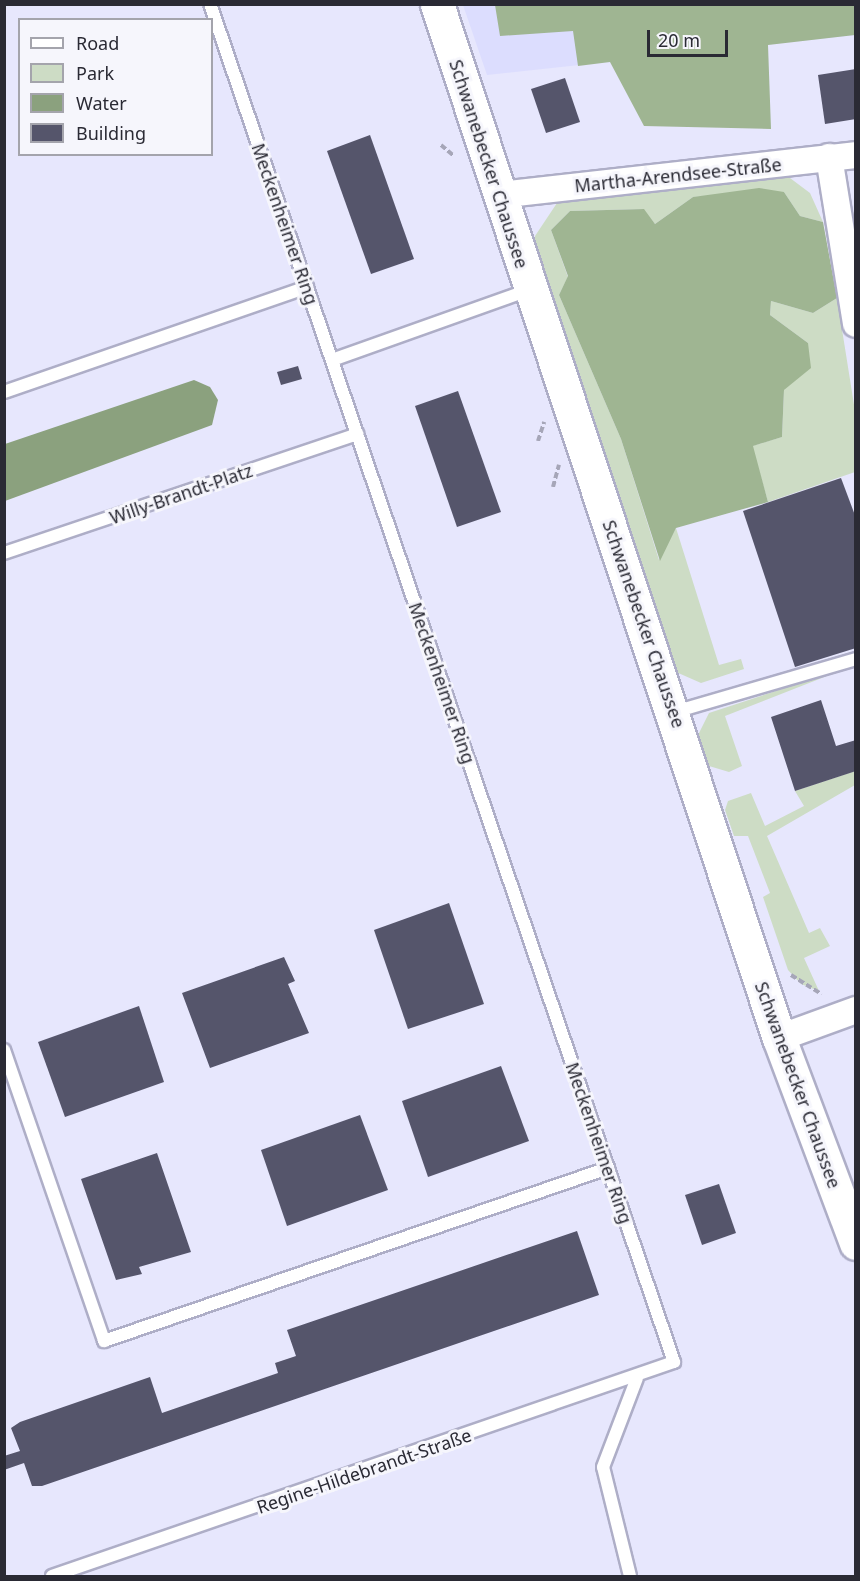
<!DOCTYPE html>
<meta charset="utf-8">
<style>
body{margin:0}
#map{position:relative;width:860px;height:1581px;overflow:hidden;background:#e7e7fd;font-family:"Noto Sans",sans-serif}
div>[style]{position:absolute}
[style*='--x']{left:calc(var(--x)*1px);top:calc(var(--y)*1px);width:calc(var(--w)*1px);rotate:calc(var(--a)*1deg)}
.built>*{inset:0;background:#dcddfe}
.green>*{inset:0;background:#cddcc5}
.forest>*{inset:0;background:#9fb592}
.water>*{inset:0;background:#8ba17e}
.building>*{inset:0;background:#55556b}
.path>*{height:4px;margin-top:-2px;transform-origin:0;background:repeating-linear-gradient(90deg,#a6a6b8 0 6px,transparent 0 9px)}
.roads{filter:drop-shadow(2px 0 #aeaec7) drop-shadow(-2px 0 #aeaec7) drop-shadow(0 2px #aeaec7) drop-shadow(0 -2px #aeaec7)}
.service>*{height:12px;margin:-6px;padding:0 6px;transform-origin:6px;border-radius:6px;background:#fff}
.minor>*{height:26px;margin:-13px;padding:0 13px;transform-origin:13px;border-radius:13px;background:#fff}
.secondary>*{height:33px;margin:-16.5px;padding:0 16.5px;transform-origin:16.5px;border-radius:16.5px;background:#fff}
span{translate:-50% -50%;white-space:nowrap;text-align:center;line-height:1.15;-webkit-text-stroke:6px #f6f6fc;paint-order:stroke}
.street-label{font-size:18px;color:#2a2a34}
.frame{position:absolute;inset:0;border:6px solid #2a2a34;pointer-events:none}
.legend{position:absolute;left:18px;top:18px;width:195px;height:138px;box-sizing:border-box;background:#f6f6fc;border:2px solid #a4a4ac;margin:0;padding:8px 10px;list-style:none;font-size:18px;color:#2a2a34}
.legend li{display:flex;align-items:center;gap:12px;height:30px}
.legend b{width:30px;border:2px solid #a4a4ac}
.scale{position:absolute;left:647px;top:30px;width:81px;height:27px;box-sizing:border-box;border:3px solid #2a2a34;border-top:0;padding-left:8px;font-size:18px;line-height:21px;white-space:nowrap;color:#2a2a34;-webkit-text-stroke:4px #f6f6fc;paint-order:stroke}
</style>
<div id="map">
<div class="built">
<i style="clip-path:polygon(463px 5px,855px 5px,855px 35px,487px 75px)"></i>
</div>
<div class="green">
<i style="clip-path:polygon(782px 172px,810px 193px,823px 222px,800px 216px,784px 192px,693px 197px,655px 224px,643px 209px,570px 211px,551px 230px,568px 277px,559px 295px,621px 439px,659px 560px,676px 528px,719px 665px,741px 659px,744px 669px,701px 683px,676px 672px,533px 252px,535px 236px,559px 200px)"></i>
<i style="clip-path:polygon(837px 298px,855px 411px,855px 472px,768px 502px,752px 446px,782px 437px,784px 390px,808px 343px,770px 315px,771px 301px,813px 313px)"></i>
<i style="clip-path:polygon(855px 665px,725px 716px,742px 766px,729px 772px,709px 766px,698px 735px,709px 713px)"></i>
<i style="clip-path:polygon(855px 771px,855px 785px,767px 836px,809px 933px,820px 928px,830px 946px,804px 958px,819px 991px,801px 984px,788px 970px,763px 897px,770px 893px,748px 836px,734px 836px,725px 810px,728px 801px,751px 793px,765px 826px,804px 806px,795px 791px)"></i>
</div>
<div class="forest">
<i style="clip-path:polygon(495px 5px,855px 5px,855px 35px,768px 45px,771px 129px,644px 126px,610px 62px,578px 66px,573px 31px,500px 36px)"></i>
<i style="clip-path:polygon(759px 188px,784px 192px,800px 216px,823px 222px,837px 298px,813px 313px,771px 301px,770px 315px,808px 343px,811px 368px,784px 390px,782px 437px,753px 446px,768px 502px,676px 528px,660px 561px,621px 439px,559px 295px,568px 276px,551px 230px,570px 211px,644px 209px,655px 224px,693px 197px)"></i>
</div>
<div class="water">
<i style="clip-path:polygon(194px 380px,210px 387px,218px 400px,212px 425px,5px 501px,5px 444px)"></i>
</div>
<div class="building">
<i style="clip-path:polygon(856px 69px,856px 119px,825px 124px,818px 75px)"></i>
<i style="clip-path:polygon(565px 78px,580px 122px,546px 133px,531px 89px)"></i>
<i style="clip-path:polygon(370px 135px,414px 259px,371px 274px,327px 151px)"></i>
<i style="clip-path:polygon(298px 366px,302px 379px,281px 385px,277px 372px)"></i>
<i style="clip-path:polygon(458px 391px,501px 512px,457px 527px,415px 406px)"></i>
<i style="clip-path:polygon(841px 478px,856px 518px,856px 648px,795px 667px,743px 511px)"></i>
<i style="clip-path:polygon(821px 700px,836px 746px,856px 740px,856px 771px,795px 791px,771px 717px)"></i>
<i style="clip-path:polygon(449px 903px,484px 1004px,408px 1029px,374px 930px)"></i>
<i style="clip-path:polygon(284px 957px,295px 981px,288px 984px,309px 1033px,210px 1068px,182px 993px)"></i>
<i style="clip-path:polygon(139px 1006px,164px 1082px,65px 1117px,38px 1042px)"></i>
<i style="clip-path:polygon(501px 1066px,529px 1141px,428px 1177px,402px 1101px)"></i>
<i style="clip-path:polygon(360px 1115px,388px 1190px,287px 1226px,261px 1150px)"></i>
<i style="clip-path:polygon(157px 1153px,191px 1252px,139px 1267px,142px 1274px,116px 1280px,81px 1179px)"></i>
<i style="clip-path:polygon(719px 1184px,736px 1233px,702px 1245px,685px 1195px)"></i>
<i style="clip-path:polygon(577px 1231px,599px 1295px,42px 1486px,32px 1486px,24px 1463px,4px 1470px,4px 1456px,20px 1451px,11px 1428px,20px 1422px,150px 1377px,162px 1413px,278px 1373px,275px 1363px,296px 1356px,287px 1330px)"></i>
</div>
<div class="path">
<i style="--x:441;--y:145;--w:17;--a:40"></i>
<i style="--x:538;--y:441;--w:20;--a:-72"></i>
<i style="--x:553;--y:487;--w:23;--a:-75"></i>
<i style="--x:791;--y:975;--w:36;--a:32"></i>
</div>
<div class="roads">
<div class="service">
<i style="--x:332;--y:360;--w:211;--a:-19.6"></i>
<i style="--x:4;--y:392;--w:321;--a:-19.1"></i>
<i style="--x:4;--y:553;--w:373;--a:-18.6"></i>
<i style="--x:674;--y:712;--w:190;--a:-16.2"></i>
<i style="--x:4;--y:1050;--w:308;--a:71"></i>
<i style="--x:104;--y:1341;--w:533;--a:-18.94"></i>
<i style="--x:52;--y:1576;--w:658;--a:-18.99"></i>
<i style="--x:674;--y:1362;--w:1435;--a:-108.86"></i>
<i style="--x:630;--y:1576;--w:112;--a:-103.9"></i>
<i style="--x:603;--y:1467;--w:95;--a:-69.1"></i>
</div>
<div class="minor">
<i style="--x:829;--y:157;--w:169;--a:80.8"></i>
<i style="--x:500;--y:195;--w:358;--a:-6.4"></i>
<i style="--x:779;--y:1038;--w:82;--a:-20"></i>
</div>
<div class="secondary">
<i style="--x:437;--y:4;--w:1089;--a:71.7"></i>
<i style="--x:779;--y:1038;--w:219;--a:69.4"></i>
</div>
</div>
<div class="street-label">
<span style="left:489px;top:164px;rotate:72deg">Schwanebecker Chaussee</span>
<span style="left:678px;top:175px;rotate:-6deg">Martha-Arendsee-Straße</span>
<span style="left:285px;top:224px;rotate:71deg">Meckenheimer Ring</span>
<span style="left:181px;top:494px;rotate:-19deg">Willy-Brandt-Platz</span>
<span style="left:644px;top:624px;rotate:71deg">Schwanebecker Chaussee</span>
<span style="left:442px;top:683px;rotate:71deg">Meckenheimer Ring</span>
<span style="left:798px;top:1085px;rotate:70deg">Schwanebecker Chaussee</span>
<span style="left:599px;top:1143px;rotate:71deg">Meckenheimer Ring</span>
<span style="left:364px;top:1471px;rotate:-19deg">Regine-Hildebrandt-Straße</span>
</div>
<div class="frame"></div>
<ul class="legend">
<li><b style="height:8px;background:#fff"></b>Road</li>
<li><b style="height:16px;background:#cddcc5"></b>Park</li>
<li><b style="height:16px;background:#8ba17e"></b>Water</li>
<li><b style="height:16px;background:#55556b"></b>Building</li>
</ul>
<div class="scale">20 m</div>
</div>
